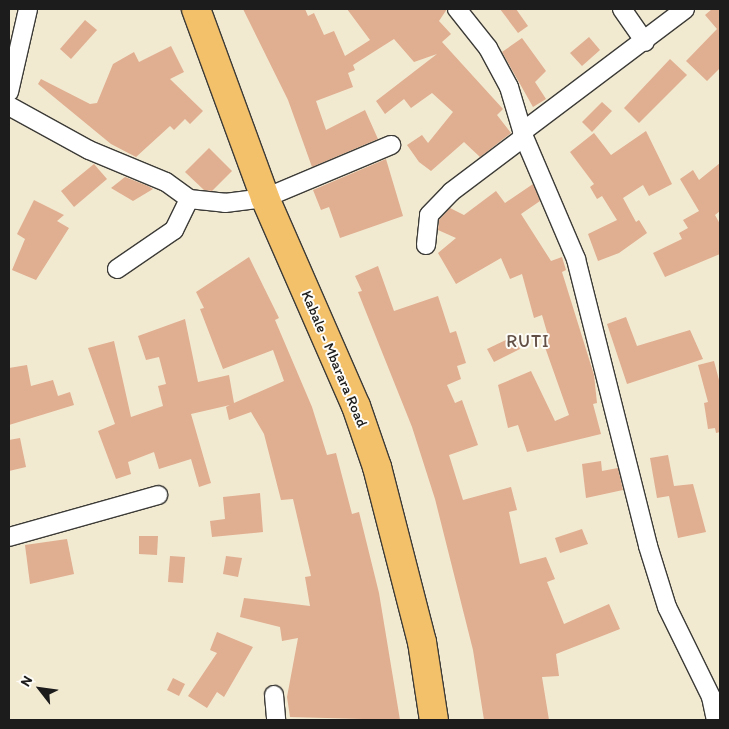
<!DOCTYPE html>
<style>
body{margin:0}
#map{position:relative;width:729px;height:729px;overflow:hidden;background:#f2e9d1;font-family:Itim,sans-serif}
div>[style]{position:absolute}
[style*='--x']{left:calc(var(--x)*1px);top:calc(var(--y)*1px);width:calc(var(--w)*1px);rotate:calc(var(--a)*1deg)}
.building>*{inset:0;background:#e0ae90}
.roads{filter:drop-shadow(1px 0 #3c3b37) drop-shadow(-1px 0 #3c3b37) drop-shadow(0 1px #3c3b37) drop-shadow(0 -1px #3c3b37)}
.street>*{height:18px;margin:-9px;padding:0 9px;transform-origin:9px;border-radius:9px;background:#fff}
.primary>*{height:28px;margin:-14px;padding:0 14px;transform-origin:14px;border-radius:14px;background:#f4c16b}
span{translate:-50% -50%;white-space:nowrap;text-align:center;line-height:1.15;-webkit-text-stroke:4px #fdfcf7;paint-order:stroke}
.street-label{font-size:15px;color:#1c1c1c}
.quarter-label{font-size:18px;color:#614f45;letter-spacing:1px}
.frame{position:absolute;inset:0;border:10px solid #1c1c1c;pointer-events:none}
.north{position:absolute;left:15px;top:664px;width:50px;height:50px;-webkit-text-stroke:4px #fdfcf7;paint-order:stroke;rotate:300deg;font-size:14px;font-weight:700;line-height:20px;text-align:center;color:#1c1c1c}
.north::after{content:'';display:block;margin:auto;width:18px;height:22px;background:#1c1c1c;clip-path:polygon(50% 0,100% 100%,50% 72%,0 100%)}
</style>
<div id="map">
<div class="building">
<i style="clip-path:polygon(243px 9px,305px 9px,308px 16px,314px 13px,324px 35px,334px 31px,345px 56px,370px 40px,347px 9px,447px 9px,439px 21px,451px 34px,442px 42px,503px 109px,497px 115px,511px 133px,480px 157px,464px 142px,431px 171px,419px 162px,407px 145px,422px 135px,428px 143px,453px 112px,432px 93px,411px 108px,404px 99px,385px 114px,376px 101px,437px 54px,414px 62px,394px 39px,353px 65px,355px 70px,348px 73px,353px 87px,316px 101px,326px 130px,365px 110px,378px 139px,312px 167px,288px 100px)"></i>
<i style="clip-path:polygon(500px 9px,516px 9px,528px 26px,518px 33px)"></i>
<i style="clip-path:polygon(712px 9px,720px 9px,720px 68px,707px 81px,686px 61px,717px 29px,705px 15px)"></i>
<i style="clip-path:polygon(85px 20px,97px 30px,71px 59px,60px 49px)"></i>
<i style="clip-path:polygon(589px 37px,600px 50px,582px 66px,570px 53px)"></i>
<i style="clip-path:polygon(522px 38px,546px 71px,535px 82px,546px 99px,533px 107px,502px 52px)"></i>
<i style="clip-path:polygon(171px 46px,184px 72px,170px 79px,203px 111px,190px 124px,185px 119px,174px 130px,170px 126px,136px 157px,111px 144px,38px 84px,41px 79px,90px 104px,97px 103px,113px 64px,134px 52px,139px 62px)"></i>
<i style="clip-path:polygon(670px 59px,687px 75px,639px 123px,624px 108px)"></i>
<i style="clip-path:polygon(602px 102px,612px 111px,592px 132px,582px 122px)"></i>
<i style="clip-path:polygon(646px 131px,672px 184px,649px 196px,643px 185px,623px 198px,636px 222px,639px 220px,647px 233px,619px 253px,598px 261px,588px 234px,617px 220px,602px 196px,597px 199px,590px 187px,594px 184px,570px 152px,594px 133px,611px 155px)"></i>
<i style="clip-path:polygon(209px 148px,232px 171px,212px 191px,204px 190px,185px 172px)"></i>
<i style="clip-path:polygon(386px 159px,403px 216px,340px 238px,329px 207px,321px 210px,313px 190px)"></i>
<i style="clip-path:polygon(720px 163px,720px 211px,715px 215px,720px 224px,720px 254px,665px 277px,653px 253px,682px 239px,679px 233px,688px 228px,683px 220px,699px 211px,680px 179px,693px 170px,699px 180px)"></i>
<i style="clip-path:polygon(94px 164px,107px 179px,74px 207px,61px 191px)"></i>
<i style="clip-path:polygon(125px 177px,148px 186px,153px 189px,133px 201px,111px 188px)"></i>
<i style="clip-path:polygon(533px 184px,540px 201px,521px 214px,551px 261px,562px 257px,566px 270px,562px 272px,594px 375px,597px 403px,593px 404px,601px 434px,527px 452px,518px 425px,508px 428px,498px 385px,531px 371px,555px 421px,569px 415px,546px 350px,543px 342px,549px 339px,542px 315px,534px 318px,522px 274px,510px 279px,501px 258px,456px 284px,438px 253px,456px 238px,438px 230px,439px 220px,450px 208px,464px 215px,496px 191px,505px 203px)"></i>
<i style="clip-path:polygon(34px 200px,64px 215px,57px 221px,69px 228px,36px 280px,12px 270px,25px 239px,17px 234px)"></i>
<i style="clip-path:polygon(249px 257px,279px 318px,275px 320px,312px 407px,327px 455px,336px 453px,352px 514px,359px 512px,379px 593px,400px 720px,290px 717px,287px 697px,298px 638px,282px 641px,280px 627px,240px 617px,244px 598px,310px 606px,305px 577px,311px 576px,293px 499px,281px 500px,264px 434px,251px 412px,229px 420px,226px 407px,230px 405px,191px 414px,211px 483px,199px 487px,191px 459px,159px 469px,154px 452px,128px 462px,131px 474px,116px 479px,98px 431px,115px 424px,88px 348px,114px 341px,131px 417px,163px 406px,158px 386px,166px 384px,159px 357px,146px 360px,138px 336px,185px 319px,198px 382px,229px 375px,234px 403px,284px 381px,273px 350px,223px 369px,200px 309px,204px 308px,196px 292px)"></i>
<i style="clip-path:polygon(378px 266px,394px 311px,438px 296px,450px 333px,456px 331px,466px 363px,457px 366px,461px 379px,447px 385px,455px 403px,462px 400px,478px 445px,449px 455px,463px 500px,511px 487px,517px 510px,509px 512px,520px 564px,546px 557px,555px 579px,547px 582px,564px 624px,609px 604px,620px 629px,556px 654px,559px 676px,542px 677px,549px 720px,484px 720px,473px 650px,435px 499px,412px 427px,358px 292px,362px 291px,355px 276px)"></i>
<i style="clip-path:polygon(626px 317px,637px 346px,690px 330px,703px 359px,627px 384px,607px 324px)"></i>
<i style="clip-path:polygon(514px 336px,520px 349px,494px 362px,487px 349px)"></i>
<i style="clip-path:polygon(714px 361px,720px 384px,720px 432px,716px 433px,715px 428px,708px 429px,704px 403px,708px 402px,698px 365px)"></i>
<i style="clip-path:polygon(27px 365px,31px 386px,53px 380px,58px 396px,70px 392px,74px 405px,9px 425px,9px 368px)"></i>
<i style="clip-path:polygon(20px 438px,26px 467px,9px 471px,9px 440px)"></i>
<i style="clip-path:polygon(668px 455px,674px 486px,693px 484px,706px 532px,678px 538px,669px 496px,657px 498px,650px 458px)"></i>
<i style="clip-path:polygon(601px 461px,602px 471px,618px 468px,623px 490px,586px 498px,582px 464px)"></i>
<i style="clip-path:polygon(260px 493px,263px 532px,212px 537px,210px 521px,225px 519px,223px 497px)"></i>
<i style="clip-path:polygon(582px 529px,588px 544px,560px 553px,555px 538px)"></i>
<i style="clip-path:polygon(139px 536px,158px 536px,157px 555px,139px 554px)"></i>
<i style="clip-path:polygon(67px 539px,74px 574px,30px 584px,25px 545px)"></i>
<i style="clip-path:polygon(170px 556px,185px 557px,183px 583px,168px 582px)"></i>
<i style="clip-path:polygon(226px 556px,242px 558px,238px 577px,223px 574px)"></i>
<i style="clip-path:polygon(217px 632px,253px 647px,224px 697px,217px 692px,207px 708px,188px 696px,217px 653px,210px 650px)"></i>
<i style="clip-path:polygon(173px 678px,185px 684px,179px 696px,167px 690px)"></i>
</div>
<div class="roads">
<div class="street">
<i style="--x:457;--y:9;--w:50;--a:51.5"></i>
<i style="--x:488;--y:48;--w:44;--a:61.7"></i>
<i style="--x:509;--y:87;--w:52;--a:73.3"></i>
<i style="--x:524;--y:137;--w:133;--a:66.9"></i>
<i style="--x:576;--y:259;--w:296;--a:75.9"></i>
<i style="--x:648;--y:546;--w:64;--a:72.7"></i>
<i style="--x:667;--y:607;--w:100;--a:63.9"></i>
<i style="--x:711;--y:697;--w:24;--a:78"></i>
<i style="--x:622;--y:9;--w:40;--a:55.1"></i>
<i style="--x:9;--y:92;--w:85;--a:-77.1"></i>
<i style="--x:9;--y:106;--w:91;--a:28.8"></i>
<i style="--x:89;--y:150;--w:83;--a:22.6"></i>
<i style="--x:166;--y:182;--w:29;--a:36"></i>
<i style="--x:189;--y:199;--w:36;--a:6"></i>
<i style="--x:225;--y:203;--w:40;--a:-7.1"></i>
<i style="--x:265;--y:198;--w:137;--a:-22.8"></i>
<i style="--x:522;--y:132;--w:204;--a:-37"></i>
<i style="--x:426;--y:245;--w:30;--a:-84"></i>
<i style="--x:429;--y:215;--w:32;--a:-46"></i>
<i style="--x:451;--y:192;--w:91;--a:-37"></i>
<i style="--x:117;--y:269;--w:69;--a:-34.4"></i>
<i style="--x:174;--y:230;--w:34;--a:-64"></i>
<i style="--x:9;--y:537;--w:155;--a:-15.7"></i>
<i style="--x:274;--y:695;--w:25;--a:85"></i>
</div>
<div class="primary">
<i style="--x:196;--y:9;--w:201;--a:69.9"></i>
<i style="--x:265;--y:198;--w:227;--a:66.4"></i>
<i style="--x:356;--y:406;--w:65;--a:71"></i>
<i style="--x:377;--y:467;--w:181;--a:75.6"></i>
<i style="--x:422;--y:642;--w:79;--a:81.3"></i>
</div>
</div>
<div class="street-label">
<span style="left:334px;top:359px;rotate:67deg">Kabale - Mbarara Road</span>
</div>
<div class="quarter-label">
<span style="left:528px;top:341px">RUTI</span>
</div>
<div class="frame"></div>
<div class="north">N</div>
</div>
